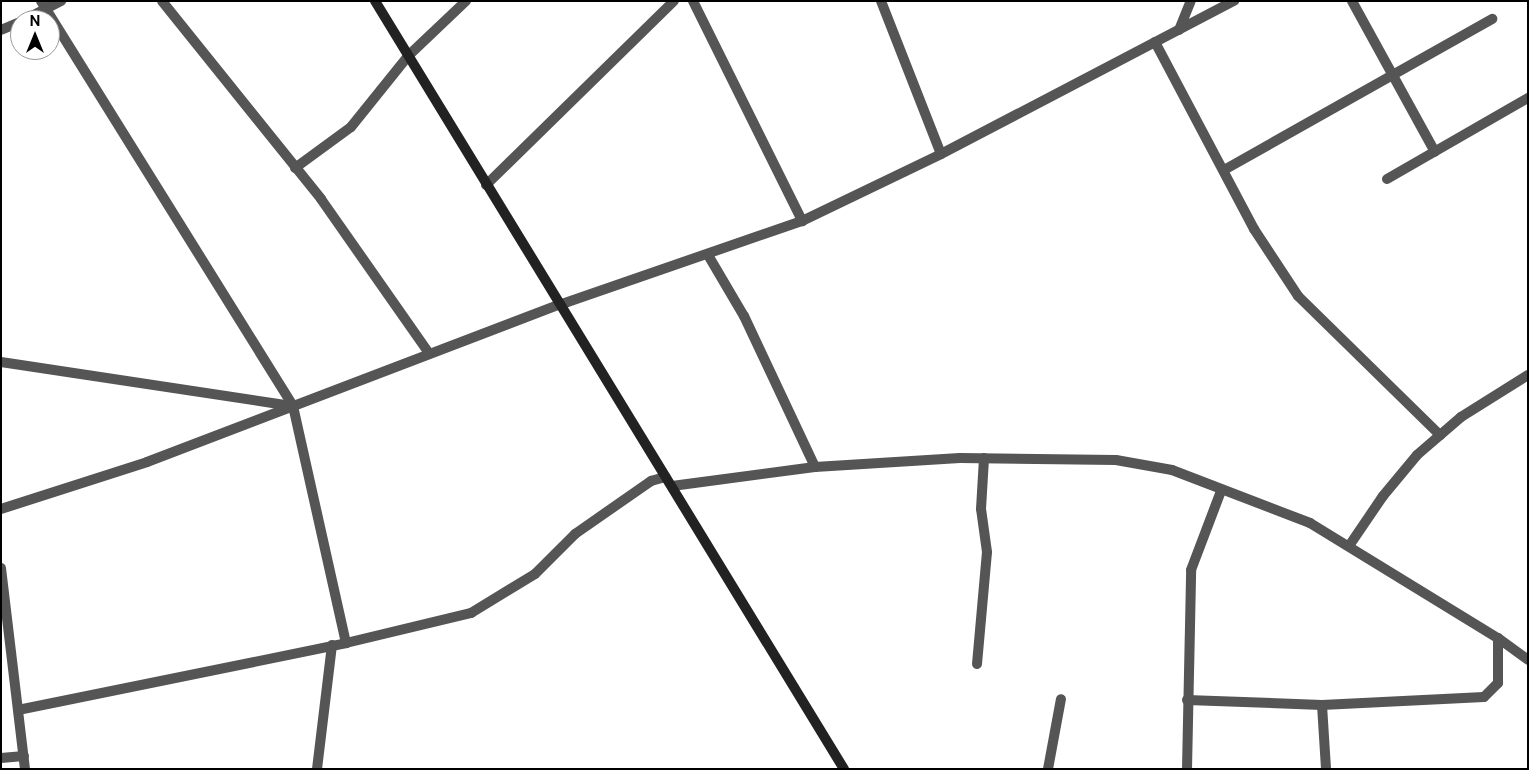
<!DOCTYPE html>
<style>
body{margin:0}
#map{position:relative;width:1529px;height:770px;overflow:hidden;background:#fff;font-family:"Public Sans",sans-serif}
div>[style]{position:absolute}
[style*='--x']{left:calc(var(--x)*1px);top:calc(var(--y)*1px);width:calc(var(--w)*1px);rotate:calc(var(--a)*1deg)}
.lane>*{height:10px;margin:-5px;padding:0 5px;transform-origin:5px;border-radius:5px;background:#555}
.street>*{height:10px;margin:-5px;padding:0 5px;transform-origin:5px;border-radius:5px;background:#555}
.secondary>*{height:10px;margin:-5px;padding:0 5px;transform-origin:5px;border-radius:5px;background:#222}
span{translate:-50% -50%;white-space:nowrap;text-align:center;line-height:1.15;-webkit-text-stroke:5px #fff;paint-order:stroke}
.frame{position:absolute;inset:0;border:2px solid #000;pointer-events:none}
.north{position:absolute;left:10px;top:10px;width:50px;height:50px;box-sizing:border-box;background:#fff;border:1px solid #999;border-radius:50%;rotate:0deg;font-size:14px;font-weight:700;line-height:20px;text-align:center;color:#000}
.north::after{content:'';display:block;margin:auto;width:18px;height:22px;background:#000;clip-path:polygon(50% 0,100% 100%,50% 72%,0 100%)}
</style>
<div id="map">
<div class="lane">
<div style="--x:693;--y:1;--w:246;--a:63.6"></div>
<div style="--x:708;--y:255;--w:71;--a:59.5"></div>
<div style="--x:744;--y:316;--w:167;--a:64.8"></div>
</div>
<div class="street">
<div style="--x:41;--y:1;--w:477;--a:58.1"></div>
<div style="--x:293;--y:406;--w:243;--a:77.4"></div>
<div style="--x:162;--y:1;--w:254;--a:51.2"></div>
<div style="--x:321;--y:199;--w:188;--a:55"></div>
<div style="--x:881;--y:1;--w:164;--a:68.6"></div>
<div style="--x:1352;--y:1;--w:172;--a:61.2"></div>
<div style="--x:24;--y:20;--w:42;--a:-27.2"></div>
<div style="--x:1;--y:30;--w:21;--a:-23"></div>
<div style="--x:1179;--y:30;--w:31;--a:-68"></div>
<div style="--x:1155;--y:42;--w:212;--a:62.1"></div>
<div style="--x:1254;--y:229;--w:80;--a:56.7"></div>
<div style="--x:1298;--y:296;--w:199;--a:44.4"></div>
<div style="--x:295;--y:168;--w:69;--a:-36.2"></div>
<div style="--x:351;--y:127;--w:91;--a:-51.2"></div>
<div style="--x:408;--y:56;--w:80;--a:-43.5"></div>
<div style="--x:1224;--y:170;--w:308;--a:-29.4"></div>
<div style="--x:1387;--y:179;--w:163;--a:-29.9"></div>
<div style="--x:486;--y:185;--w:263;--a:-44.4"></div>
<div style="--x:1;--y:362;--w:294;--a:8.6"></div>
<div style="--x:672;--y:486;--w:144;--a:-7.6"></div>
<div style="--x:815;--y:467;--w:145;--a:-3.6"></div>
<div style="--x:960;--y:458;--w:156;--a:0.7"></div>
<div style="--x:1116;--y:460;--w:57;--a:10.1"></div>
<div style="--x:1172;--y:470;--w:148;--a:21"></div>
<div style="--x:1310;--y:523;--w:220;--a:31.5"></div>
<div style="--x:1498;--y:638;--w:37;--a:36"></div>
<div style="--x:1;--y:509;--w:153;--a:-17.8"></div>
<div style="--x:147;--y:462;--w:441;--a:-20.9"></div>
<div style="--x:559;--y:305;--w:257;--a:-19.1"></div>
<div style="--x:802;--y:221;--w:154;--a:-25.7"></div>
<div style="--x:941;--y:154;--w:331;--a:-27.6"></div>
<div style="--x:1349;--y:546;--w:60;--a:-55.8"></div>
<div style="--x:1383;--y:496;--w:53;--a:-50.3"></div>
<div style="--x:1417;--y:455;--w:58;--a:-40.8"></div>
<div style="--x:1461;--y:417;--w:79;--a:-32.1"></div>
<div style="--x:1;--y:568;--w:202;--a:83.2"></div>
<div style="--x:977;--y:664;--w:112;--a:-84.9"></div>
<div style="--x:987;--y:552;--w:43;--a:-97.9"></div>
<div style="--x:981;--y:509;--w:51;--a:-86.6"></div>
<div style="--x:1187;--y:700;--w:135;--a:2.1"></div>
<div style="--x:1322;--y:705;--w:162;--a:-2.8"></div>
<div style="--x:1484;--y:697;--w:20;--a:-45"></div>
<div style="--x:1498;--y:683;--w:45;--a:-90"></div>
<div style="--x:1322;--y:705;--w:64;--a:86.4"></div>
<div style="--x:18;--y:710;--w:335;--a:-11.5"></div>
<div style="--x:346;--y:643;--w:129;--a:-13.5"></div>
<div style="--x:471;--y:613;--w:75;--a:-31.4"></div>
<div style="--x:535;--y:574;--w:57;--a:-45"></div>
<div style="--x:575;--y:534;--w:93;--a:-34.9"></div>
<div style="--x:651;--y:481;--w:15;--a:-16"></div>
<div style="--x:1;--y:758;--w:23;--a:-5"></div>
<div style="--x:317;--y:769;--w:125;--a:-83.1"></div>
<div style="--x:1048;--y:769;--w:71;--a:-79.5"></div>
<div style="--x:1187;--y:769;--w:199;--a:-88.8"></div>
<div style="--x:1191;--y:570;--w:85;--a:-69.2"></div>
</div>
<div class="secondary">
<div style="--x:375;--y:1;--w:900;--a:58.59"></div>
</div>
<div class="frame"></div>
<div class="north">N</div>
</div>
